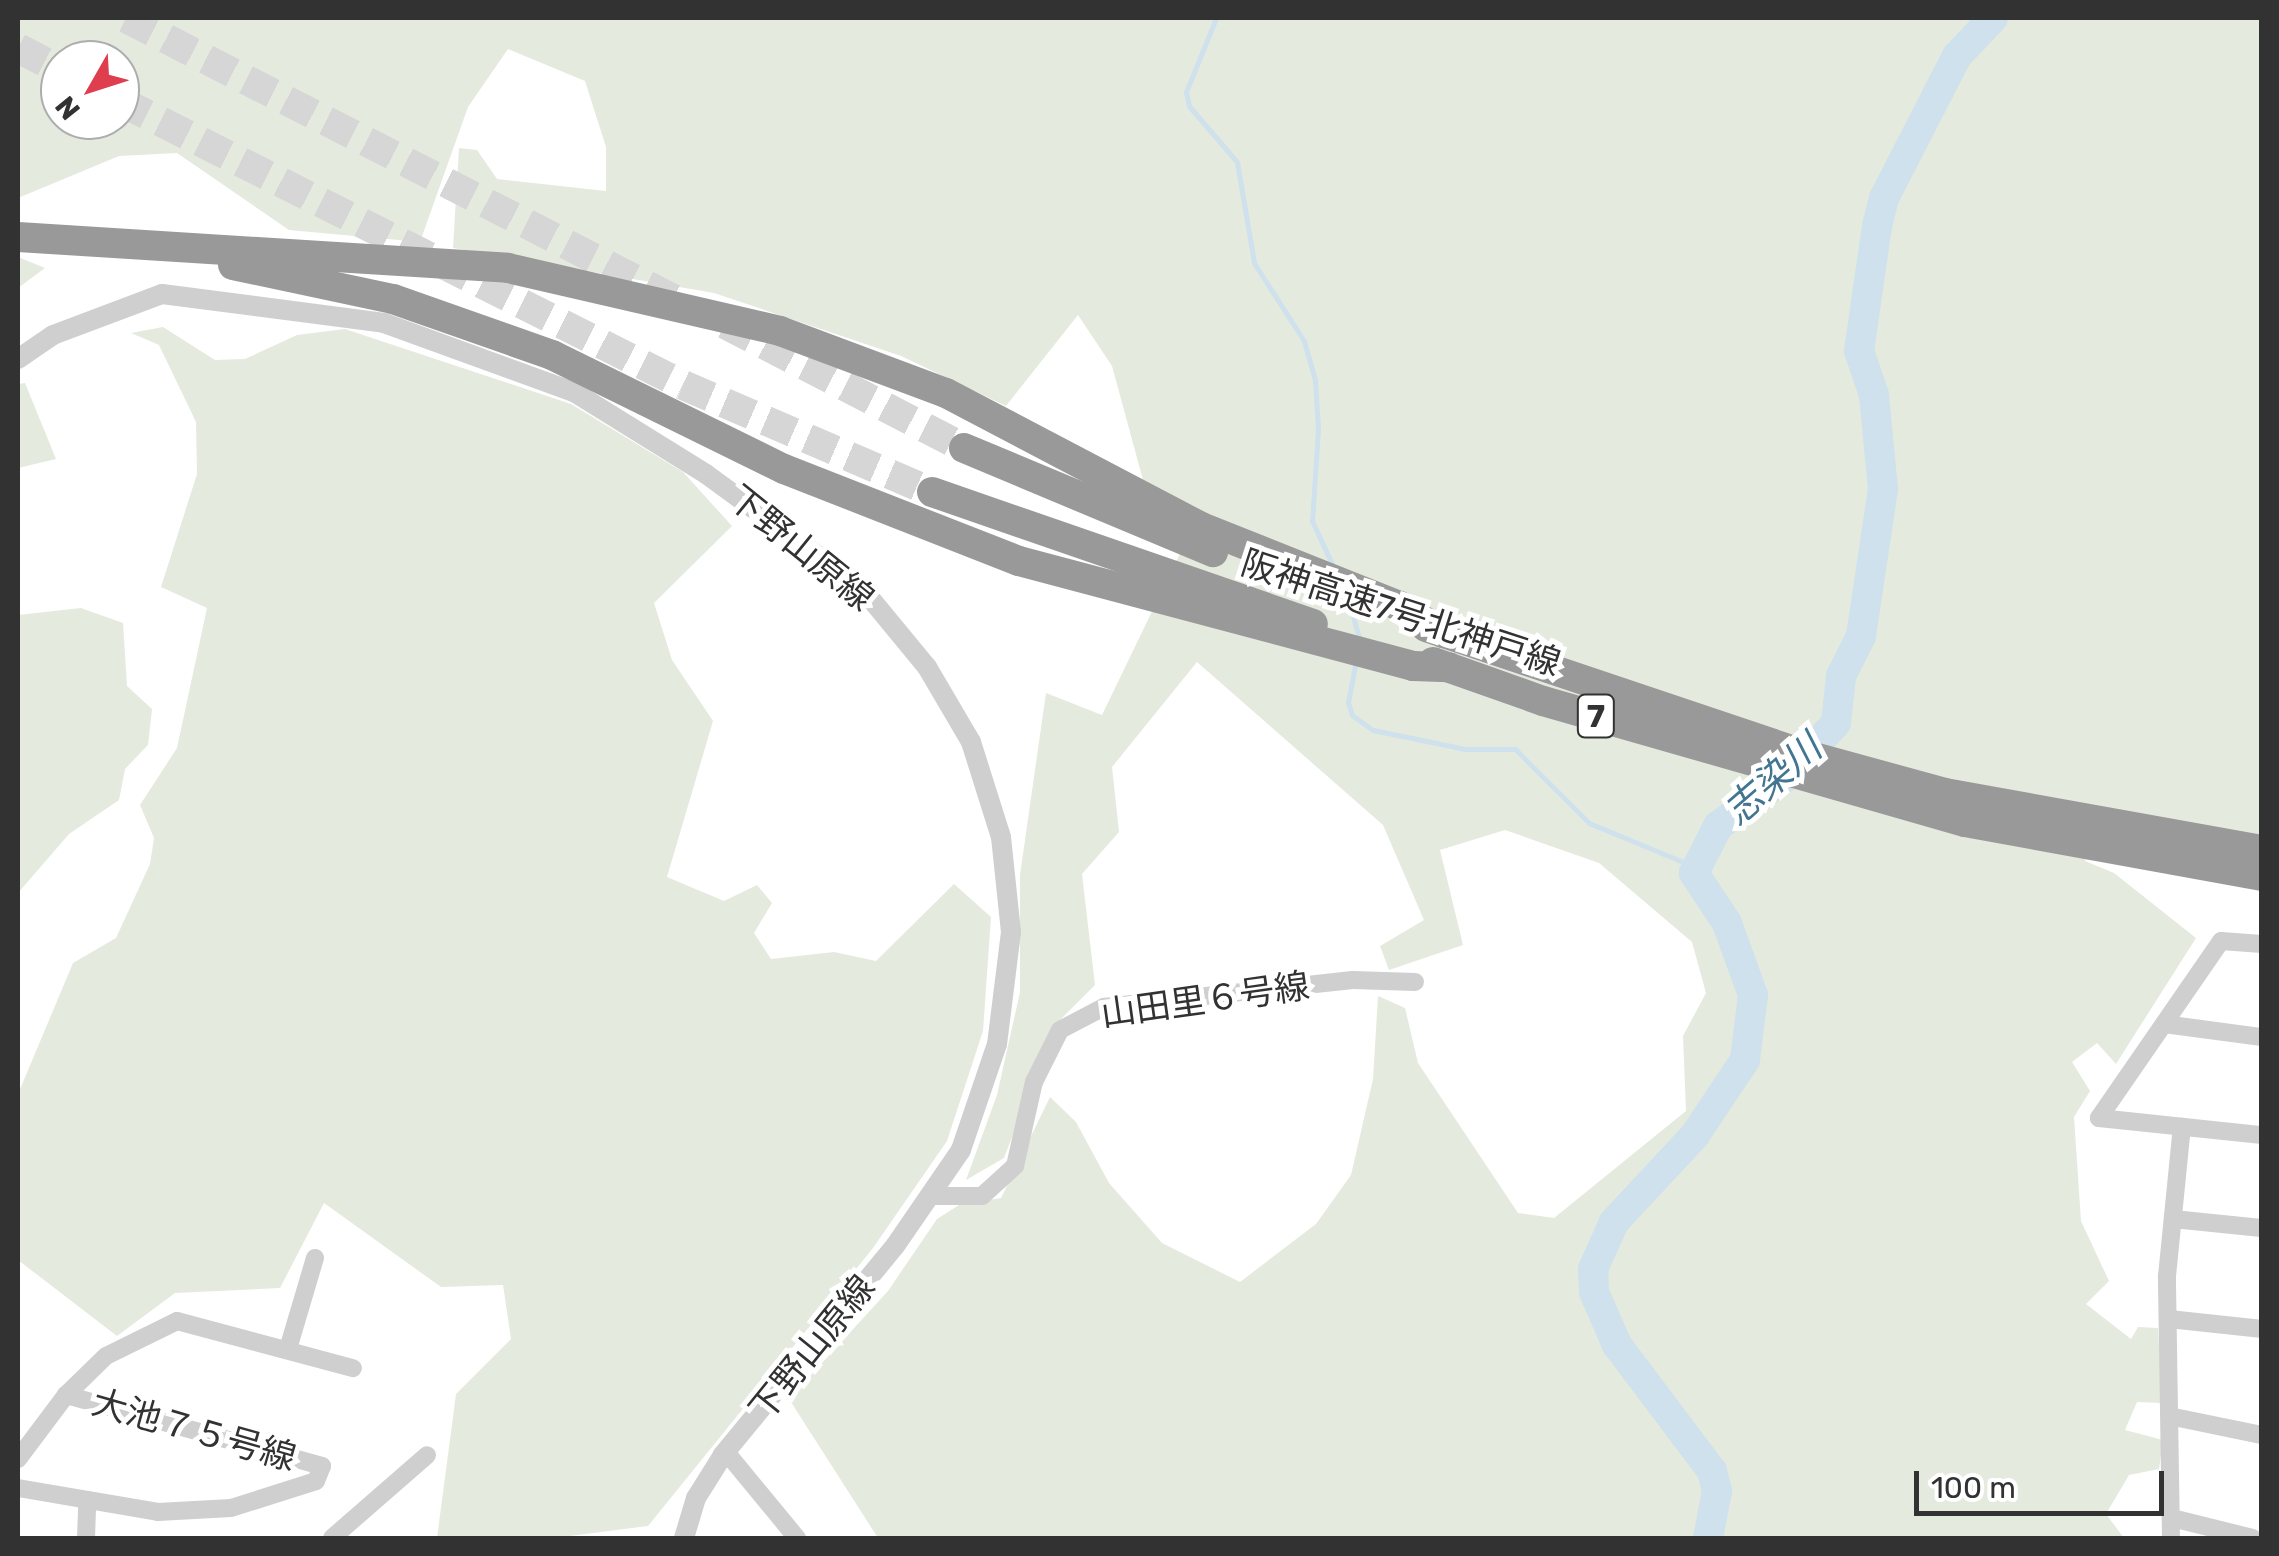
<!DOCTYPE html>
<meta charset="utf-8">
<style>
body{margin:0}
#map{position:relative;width:2279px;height:1556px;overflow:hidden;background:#fff;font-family:Rubik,"Noto Sans JP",sans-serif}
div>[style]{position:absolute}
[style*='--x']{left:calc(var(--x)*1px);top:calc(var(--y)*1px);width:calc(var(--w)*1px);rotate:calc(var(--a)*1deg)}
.green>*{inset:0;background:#e5eade}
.stream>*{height:5px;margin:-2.5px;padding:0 2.5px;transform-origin:2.5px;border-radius:2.5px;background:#cee1ec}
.river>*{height:30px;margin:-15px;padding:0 15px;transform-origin:15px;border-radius:15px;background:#cee1ec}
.motorway-tunnel>*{height:30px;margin-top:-15px;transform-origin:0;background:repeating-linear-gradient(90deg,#d6d6d6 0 30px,transparent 0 45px)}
.minor>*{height:18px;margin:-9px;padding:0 9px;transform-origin:9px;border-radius:9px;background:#cfcfcf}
.tertiary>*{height:20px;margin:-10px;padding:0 10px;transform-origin:10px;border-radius:10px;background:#cfcfcf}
.motorway>*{height:30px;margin:-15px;padding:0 15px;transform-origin:15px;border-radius:15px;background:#999}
span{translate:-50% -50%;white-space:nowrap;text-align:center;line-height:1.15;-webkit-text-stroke:10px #fff;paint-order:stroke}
.shield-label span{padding:2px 8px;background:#fff;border:2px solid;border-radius:8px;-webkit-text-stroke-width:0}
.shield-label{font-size:32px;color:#323232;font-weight:700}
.street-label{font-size:35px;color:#323232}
.water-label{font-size:38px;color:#427591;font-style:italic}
.frame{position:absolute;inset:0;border:20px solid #323232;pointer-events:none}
.north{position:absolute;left:40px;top:40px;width:100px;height:100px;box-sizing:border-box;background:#fff;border:2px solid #adadad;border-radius:50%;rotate:231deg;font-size:28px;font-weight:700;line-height:40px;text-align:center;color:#323232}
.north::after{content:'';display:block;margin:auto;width:35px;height:45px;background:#de3e4e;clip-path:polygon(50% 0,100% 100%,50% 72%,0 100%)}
.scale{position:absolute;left:1914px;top:1471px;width:250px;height:45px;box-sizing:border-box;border:5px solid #323232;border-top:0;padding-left:12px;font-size:30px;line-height:35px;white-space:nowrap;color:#323232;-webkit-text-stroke:8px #fff;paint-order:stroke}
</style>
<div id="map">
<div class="green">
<div style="clip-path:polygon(evenodd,18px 18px,2261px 18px,2261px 846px,2099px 815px,2085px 861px,2114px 873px,2196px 938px,2116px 1064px,2097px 1043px,2072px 1062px,2090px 1091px,2074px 1117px,2081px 1221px,2109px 1281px,2086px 1304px,2131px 1339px,2138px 1327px,2158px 1328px,2162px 1403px,2137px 1402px,2125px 1430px,2163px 1440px,2159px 1469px,2129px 1475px,2106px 1514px,2124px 1538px,878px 1538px,789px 1399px,888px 1291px,937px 1219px,959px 1205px,1001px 1198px,1050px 1097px,1076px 1122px,1109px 1183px,1162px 1243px,1240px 1282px,1316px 1224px,1351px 1175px,1373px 1079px,1378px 996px,1405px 1008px,1418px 1063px,1518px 1213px,1554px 1218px,1686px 1111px,1683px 1036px,1706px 993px,1692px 942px,1599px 863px,1505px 830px,1440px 850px,1463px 945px,1389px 970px,1380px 946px,1424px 920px,1383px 825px,1197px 662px,1112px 767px,1119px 832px,1082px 874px,1095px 985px,1055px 1025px,1004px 1158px,966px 1180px,997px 1095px,1020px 992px,1020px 875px,1046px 693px,1102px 715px,1200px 512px,1143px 480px,1112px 366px,1078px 315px,1006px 406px,901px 356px,714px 293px,453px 248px,459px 148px,477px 150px,497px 179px,606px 191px,606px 147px,585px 81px,508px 49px,468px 107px,420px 242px,289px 230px,177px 153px,119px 156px,18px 198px,18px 18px,60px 60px,120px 60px,120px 120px,60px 120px,60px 60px)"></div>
<div style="clip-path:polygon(18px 257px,45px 268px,18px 288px)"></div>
<div style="clip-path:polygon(163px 327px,215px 360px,245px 359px,297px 335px,345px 329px,571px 404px,683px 472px,732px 526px,654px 603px,672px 660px,713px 721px,667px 877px,724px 901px,757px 885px,772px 903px,754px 933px,771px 959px,834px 952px,876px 961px,954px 884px,991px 917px,983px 1031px,947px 1141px,873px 1248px,648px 1526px,554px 1538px,437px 1538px,456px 1394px,511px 1339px,503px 1285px,441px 1287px,324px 1203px,280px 1288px,175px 1293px,117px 1336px,18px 1260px,18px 1094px,73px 963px,116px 938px,150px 864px,154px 838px,140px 805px,177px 748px,207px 608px,161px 587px,197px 474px,196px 422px,159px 345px,131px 333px)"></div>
<div style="clip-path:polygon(25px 383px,56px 459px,18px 468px,18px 384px)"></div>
<div style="clip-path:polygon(81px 608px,123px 623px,127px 686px,152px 709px,148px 745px,125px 769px,119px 800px,69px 834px,18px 893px,18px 615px)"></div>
</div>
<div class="stream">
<div style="--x:1216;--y:18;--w:80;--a:112.1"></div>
<div style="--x:1186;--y:92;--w:14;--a:78"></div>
<div style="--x:1189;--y:106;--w:74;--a:49.4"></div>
<div style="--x:1237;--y:162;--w:102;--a:80.4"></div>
<div style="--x:1254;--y:263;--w:93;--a:57.3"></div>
<div style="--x:1304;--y:341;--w:41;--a:74.2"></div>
<div style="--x:1315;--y:380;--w:49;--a:86.5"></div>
<div style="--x:1318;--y:429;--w:92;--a:93.7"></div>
<div style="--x:1312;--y:521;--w:50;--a:65"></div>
<div style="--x:1348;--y:599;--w:44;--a:74.1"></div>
<div style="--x:1356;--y:661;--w:42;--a:101"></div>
<div style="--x:1348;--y:702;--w:14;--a:73"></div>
<div style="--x:1352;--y:715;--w:26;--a:36"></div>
<div style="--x:1373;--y:730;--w:94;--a:11.7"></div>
<div style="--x:1465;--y:749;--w:50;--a:0"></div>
<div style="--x:1515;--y:749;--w:105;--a:45"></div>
<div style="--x:1589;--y:823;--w:102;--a:22.5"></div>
<div style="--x:1683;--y:862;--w:16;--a:45"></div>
</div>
<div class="river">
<div style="--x:1708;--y:1538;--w:48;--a:-79.2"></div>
<div style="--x:1717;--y:1491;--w:21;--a:-104"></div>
<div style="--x:1712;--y:1471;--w:158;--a:-127"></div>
<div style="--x:1617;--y:1345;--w:58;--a:-113.5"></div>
<div style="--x:1594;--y:1292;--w:23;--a:-92"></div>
<div style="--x:1593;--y:1269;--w:51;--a:-65.9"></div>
<div style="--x:1614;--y:1222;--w:119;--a:-47"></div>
<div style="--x:1695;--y:1135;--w:90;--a:-56.3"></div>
<div style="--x:1745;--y:1060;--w:65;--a:-83"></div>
<div style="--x:1753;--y:995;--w:77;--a:-109.9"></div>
<div style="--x:1727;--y:923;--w:60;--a:-123.4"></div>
<div style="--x:1694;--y:873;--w:53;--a:-62.9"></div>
<div style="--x:1718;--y:826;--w:85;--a:-35.9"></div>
<div style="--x:1787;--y:776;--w:72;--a:-47.2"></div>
<div style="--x:1836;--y:723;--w:47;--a:-83.9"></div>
<div style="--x:1841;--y:676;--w:45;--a:-63.4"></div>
<div style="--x:1861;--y:636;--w:149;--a:-81.5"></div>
<div style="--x:1883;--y:489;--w:94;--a:-95.5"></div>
<div style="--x:1874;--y:395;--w:46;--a:-108.8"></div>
<div style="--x:1859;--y:351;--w:126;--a:-81.8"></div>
<div style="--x:1877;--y:226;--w:29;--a:-76"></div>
<div style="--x:1884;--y:198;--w:160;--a:-62.8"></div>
<div style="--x:1957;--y:56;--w:52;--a:-46.5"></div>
</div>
<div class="motorway-tunnel">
<div style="--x:126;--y:18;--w:617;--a:27.19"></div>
<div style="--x:18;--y:48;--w:47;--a:27.6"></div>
<div style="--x:120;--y:101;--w:631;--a:26.77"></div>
<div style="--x:683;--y:385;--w:271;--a:23.3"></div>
<div style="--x:725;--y:324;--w:269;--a:27.4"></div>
</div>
<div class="minor">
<div style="--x:2262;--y:944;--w:41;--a:-175.8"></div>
<div style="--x:2221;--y:941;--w:215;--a:124.6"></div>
<div style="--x:2099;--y:1118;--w:164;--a:6"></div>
<div style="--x:2164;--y:1024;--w:99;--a:7.6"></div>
<div style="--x:929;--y:1196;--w:53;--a:0"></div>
<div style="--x:982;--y:1196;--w:45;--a:-42.3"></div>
<div style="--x:1015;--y:1166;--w:86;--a:-77.3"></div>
<div style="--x:1034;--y:1082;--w:58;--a:-63.4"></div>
<div style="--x:1060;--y:1030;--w:50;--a:-27.6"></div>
<div style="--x:1104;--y:1007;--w:250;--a:-6.2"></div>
<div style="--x:1353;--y:980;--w:62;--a:1.8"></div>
<div style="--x:2173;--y:1219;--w:89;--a:5.8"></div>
<div style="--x:2169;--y:1319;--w:94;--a:6.1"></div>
<div style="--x:288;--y:1349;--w:95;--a:-73.5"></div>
<div style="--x:2174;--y:1417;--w:90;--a:11.6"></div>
<div style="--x:726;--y:1452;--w:112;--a:50.5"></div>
<div style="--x:18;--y:1459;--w:80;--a:-53.1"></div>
<div style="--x:66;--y:1395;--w:56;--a:-44.3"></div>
<div style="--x:106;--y:1356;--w:79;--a:-26.2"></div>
<div style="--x:177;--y:1321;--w:182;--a:15"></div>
<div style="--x:18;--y:1488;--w:142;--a:9.7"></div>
<div style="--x:158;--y:1512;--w:73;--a:-3.1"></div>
<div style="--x:231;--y:1508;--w:89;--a:-17.6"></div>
<div style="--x:316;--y:1481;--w:16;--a:-68"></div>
<div style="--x:322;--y:1466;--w:266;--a:-164.5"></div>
<div style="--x:2172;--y:1518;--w:83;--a:13.9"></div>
<div style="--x:86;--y:1538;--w:38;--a:-88"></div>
<div style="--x:332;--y:1538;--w:126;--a:-41.1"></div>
<div style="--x:2171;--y:1538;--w:262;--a:-90.9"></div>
<div style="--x:2167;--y:1276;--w:150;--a:-84.3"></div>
</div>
<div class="tertiary">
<div style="--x:18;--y:359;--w:42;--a:-34.4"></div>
<div style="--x:53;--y:335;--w:116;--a:-20.6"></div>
<div style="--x:162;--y:294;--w:224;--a:7.4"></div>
<div style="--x:384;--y:323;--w:202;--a:20"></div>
<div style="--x:574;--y:392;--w:155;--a:31.8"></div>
<div style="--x:706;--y:474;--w:192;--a:36.1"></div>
<div style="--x:861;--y:587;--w:104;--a:50.5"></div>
<div style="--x:927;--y:667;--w:87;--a:59.6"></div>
<div style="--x:971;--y:742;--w:100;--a:72.5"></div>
<div style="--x:1001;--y:837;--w:96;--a:84"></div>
<div style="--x:1011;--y:932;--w:113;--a:97.1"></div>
<div style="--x:997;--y:1044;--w:112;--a:108.8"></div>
<div style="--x:961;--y:1150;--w:116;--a:124.5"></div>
<div style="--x:895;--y:1246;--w:271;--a:129.5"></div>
<div style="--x:723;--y:1455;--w:51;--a:122.1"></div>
<div style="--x:696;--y:1498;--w:42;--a:106.7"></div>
</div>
<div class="motorway">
<div style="--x:18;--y:237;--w:491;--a:3.6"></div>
<div style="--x:508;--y:268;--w:279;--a:13"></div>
<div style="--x:780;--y:331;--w:177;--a:20.5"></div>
<div style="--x:946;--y:393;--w:288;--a:27.7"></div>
<div style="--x:1201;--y:527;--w:214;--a:21.7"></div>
<div style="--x:1400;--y:606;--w:51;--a:32.1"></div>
<div style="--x:233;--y:265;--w:164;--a:12"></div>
<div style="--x:393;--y:299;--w:169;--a:19.4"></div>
<div style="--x:552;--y:355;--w:258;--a:26.2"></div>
<div style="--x:784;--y:469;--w:252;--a:21.4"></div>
<div style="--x:1019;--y:561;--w:408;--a:14.9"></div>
<div style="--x:1413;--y:666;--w:36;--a:2"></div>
<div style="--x:964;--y:448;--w:270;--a:22.7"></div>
<div style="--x:932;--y:492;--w:403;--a:19.1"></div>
<div style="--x:1426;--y:627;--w:405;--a:18.6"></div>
<div style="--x:1810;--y:756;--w:140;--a:15.3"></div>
<div style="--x:1945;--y:793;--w:322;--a:10.2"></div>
<div style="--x:1433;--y:662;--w:117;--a:19.5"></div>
<div style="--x:1543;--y:701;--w:439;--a:16"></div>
<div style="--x:1965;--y:822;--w:302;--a:10.3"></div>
</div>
<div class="shield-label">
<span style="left:1596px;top:716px">7</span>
</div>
<div class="street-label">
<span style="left:801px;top:548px;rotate:39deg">下野山原線</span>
<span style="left:1401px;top:613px;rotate:18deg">阪神高速7号北神戸線</span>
<span style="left:1205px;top:1000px;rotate:-8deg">山田里６号線</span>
<span style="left:812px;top:1348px;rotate:-51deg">下野山原線</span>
<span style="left:194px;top:1430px;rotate:16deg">大池７５号線</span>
</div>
<div class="water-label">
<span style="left:1773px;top:780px;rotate:-41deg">志染川</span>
</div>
<div class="frame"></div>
<div class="north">N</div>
<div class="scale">100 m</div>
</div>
